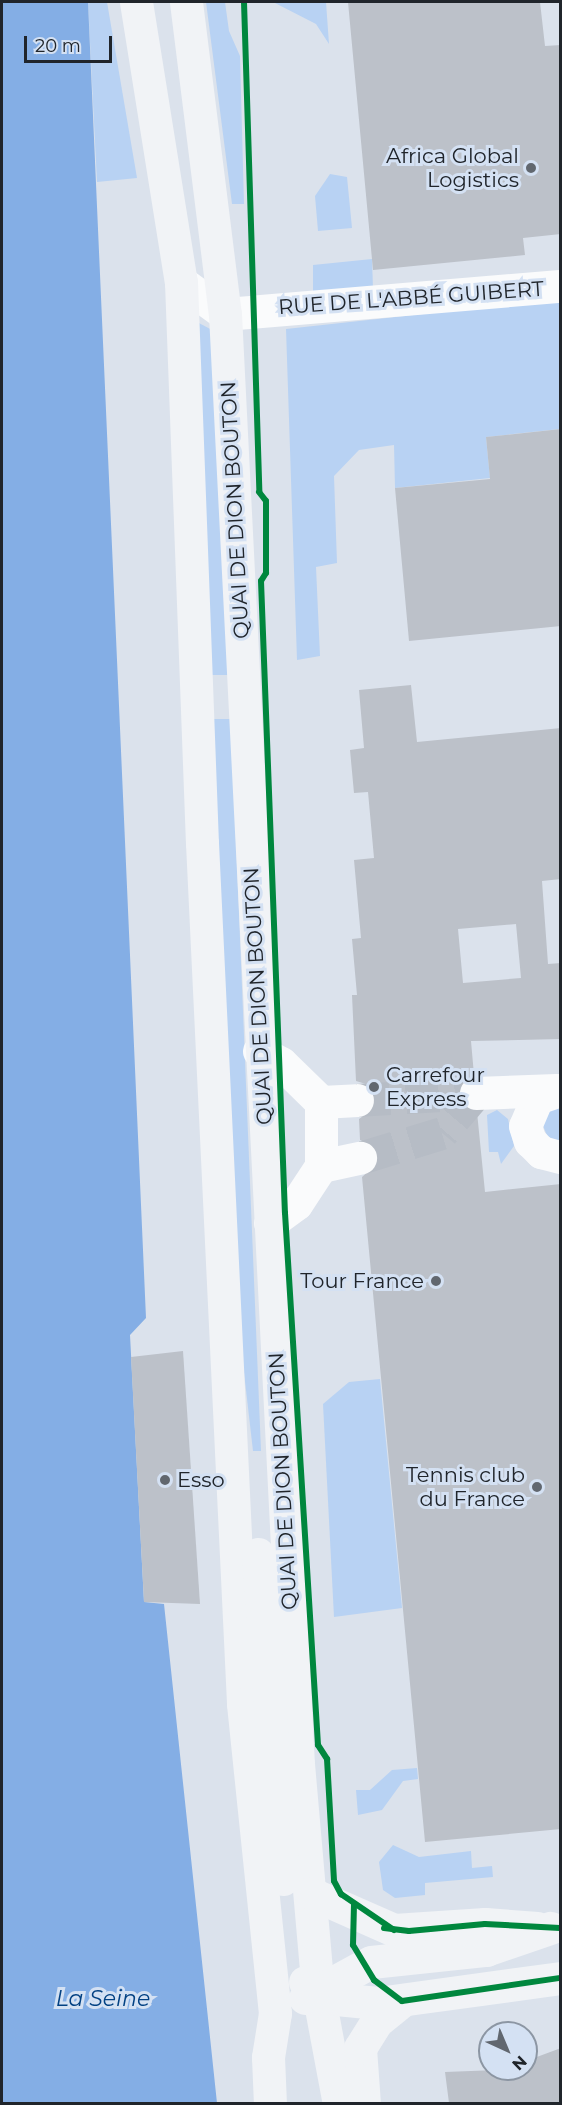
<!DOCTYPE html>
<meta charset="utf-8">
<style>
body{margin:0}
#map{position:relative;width:562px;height:2105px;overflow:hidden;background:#dbe2ec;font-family:Montserrat,sans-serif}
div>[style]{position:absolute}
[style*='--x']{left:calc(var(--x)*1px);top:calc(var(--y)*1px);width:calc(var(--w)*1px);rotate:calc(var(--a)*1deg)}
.green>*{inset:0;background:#b8d2f3}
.water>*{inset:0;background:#84aee5}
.building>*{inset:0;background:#bcc1c9}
.minor-tunnel>*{height:33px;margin-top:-16.5px;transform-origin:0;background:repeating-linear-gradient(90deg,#b6bcc5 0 33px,transparent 0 49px)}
.minor>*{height:33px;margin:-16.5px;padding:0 16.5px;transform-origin:16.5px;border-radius:16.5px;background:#fafbfc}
.major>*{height:33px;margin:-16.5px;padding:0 16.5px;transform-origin:16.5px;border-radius:16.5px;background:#f1f3f6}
.cycleway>*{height:6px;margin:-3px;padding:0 3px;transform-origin:3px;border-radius:3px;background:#00873e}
.dots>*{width:16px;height:16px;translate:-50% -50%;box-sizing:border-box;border:3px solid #d4e1f3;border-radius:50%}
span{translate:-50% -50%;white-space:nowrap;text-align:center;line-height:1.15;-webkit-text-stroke:6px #d4e1f3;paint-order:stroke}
.poi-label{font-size:21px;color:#20252b}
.right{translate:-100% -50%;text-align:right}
.left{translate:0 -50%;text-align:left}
.street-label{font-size:21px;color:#20252b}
.water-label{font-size:22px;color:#024183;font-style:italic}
.frame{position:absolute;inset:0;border:3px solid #20252b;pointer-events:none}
.north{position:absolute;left:478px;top:2021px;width:60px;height:60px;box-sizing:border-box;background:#d4e1f3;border:2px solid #8c96a3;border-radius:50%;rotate:136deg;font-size:16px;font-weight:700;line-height:24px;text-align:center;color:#20252b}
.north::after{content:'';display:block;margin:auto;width:21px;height:27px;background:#61676f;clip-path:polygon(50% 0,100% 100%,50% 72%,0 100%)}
.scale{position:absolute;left:24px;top:36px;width:88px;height:27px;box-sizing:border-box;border:3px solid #20252b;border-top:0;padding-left:8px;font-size:18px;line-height:21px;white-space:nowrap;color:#20252b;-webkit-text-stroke:4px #d4e1f3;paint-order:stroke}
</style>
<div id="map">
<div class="green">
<div style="clip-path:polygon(88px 2px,107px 2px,137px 178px,97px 182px)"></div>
<div style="clip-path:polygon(206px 2px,225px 2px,229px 31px,240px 56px,244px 204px,232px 204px)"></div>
<div style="clip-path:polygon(273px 2px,326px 2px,329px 44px,316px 24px)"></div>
<div style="clip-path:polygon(330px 174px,347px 177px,352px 228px,318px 231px,315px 196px)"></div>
<div style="clip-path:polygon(372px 259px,373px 289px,313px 293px,313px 265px)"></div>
<div style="clip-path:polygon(560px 299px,560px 429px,486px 437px,490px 478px,395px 488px,394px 445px,359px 450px,334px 476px,337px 563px,316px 567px,320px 656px,297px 660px,286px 329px)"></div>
<div style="clip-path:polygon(197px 322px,214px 331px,230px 675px,210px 675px)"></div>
<div style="clip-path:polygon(212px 719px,231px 719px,261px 1451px,253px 1451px,235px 1294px)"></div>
<div style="clip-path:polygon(560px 1104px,560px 1141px,549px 1140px,538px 1114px)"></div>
<div style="clip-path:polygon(497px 1110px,508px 1119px,514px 1146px,501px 1164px,498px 1152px,489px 1152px,487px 1115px)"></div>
<div style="clip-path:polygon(380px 1379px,402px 1608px,334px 1617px,323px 1404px,349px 1382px)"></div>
<div style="clip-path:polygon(417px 1768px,418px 1779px,403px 1781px,382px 1810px,358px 1815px,356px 1790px,370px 1790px,392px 1770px)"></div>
<div style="clip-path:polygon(393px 1845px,419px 1857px,471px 1851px,472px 1868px,492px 1866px,493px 1877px,425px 1883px,425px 1895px,395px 1898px,383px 1890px,379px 1862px)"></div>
</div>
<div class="water">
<div style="clip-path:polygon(2px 2px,88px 2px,146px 1318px,130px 1335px,144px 1602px,164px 1604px,217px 2103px,2px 2103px)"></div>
</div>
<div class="building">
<div style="clip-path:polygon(348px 2px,540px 2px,545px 46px,561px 45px,561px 234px,523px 238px,525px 255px,373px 270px)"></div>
<div style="clip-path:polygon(561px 429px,561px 626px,409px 641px,395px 488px,490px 479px,486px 437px)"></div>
<div style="clip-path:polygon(evenodd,411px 685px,417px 742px,561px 728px,561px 879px,542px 881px,548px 964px,561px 963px,561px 1039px,471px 1041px,474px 1075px,460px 1084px,457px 1093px,460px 1103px,477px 1112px,485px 1192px,561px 1184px,561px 1829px,425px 1842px,362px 1177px,378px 1163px,374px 1146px,360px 1140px,359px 1119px,373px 1109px,376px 1098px,366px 1084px,356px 1081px,352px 995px,357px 995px,352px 939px,361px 938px,354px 860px,374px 858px,368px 792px,354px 793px,350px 750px,364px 748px,359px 690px,411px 685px,516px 924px,521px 978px,463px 983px,458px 929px,516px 924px)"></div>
<div style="clip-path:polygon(183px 1351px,200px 1604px,144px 1602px,131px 1357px)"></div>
<div style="clip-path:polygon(561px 2048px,561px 2103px,449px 2103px,445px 2072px,526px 2069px,526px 2061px)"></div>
</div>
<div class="minor-tunnel">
<div style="--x:357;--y:1100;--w:119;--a:-3.4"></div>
<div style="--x:476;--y:1093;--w:52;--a:130.4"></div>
<div style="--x:442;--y:1133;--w:86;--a:163"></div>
</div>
<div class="minor">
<div style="--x:181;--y:282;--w:54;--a:36"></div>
<div style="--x:225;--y:314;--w:336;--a:-4.8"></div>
<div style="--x:259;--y:1051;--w:25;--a:29"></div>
<div style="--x:281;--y:1063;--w:56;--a:44.3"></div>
<div style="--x:321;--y:1102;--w:64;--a:90"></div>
<div style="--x:321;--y:1166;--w:45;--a:123.3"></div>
<div style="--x:296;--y:1204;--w:32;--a:144"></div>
<div style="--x:560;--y:1090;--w:24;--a:161"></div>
<div style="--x:537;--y:1098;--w:30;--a:113"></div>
<div style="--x:525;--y:1126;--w:16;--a:72"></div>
<div style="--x:530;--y:1141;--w:16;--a:45"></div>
<div style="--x:541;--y:1152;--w:20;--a:15"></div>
<div style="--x:476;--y:1093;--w:80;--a:-2.1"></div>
<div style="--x:321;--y:1102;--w:36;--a:-3"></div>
<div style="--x:321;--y:1166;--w:40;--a:-12"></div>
</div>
<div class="major">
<div style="--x:136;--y:2;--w:284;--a:80.9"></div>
<div style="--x:181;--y:282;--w:561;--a:87.86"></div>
<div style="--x:202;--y:843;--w:862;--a:87.27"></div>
<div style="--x:243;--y:1704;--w:311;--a:84.1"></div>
<div style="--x:275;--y:2013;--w:45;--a:99"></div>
<div style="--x:268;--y:2057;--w:47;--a:87.6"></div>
<div style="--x:186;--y:2;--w:314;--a:82.9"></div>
<div style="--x:225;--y:314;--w:1452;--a:87.12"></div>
<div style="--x:298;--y:1764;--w:229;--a:85"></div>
<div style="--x:318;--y:1992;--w:114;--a:79.4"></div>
<div style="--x:258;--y:1554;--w:326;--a:85.6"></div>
<div style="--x:310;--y:1893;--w:92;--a:23.8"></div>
<div style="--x:394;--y:1930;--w:91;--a:-3.8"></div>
<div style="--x:485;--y:1924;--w:52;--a:4.4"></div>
<div style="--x:305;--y:1982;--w:35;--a:29"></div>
<div style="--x:336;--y:1999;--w:42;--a:5.4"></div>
<div style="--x:378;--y:2003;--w:184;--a:-7.8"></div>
<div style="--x:305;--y:1998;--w:75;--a:-28.6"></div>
<div style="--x:371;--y:1962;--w:116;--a:-6"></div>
<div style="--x:486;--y:1950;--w:68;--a:-19"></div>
<div style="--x:364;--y:2104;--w:56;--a:-94.1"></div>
<div style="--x:360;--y:2048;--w:31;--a:-58"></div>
<div style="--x:376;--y:2022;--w:33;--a:-39"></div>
</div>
<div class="cycleway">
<div style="--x:244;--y:2;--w:490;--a:88.2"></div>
<div style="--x:259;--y:492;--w:11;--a:52"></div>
<div style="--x:266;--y:501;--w:72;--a:90"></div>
<div style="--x:266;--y:573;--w:9;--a:122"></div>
<div style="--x:261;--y:581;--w:632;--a:87.83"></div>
<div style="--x:285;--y:1213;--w:533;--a:86.45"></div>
<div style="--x:318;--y:1745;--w:17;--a:57"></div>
<div style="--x:327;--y:1759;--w:122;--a:86.7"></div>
<div style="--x:334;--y:1881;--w:15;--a:62"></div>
<div style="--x:341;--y:1894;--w:64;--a:34.2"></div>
<div style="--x:354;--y:1904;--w:41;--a:91.4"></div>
<div style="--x:353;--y:1945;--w:41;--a:59"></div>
<div style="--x:374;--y:1980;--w:35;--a:37"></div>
<div style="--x:402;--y:2001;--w:160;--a:-8.3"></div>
<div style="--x:384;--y:1928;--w:25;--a:7"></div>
<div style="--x:409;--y:1931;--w:76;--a:-5.3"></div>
<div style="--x:485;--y:1924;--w:75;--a:3.1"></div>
</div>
<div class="dots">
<div style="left:531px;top:168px;background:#61676f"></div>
<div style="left:374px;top:1087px;background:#61676f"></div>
<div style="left:436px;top:1281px;background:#61676f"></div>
<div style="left:165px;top:1480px;background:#61676f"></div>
<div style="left:537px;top:1487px;background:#61676f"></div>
</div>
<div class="poi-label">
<span class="right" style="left:519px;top:168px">Africa Global<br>Logistics</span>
<span class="left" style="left:386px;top:1087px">Carrefour<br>Express</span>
<span class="right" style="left:424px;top:1281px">Tour France</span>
<span class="right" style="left:525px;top:1487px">Tennis club<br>du France</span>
<span class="left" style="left:177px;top:1480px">Esso</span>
</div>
<div class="street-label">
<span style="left:411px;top:298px;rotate:-4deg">RUE DE L'ABBÉ GUIBERT</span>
<span style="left:235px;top:510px;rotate:-93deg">QUAI DE DION BOUTON</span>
<span style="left:258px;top:996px;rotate:-93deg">QUAI DE DION BOUTON</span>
<span style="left:283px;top:1481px;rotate:-93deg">QUAI DE DION BOUTON</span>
</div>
<div class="water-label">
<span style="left:103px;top:1999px">La Seine</span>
</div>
<div class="frame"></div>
<div class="north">N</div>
<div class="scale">20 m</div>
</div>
